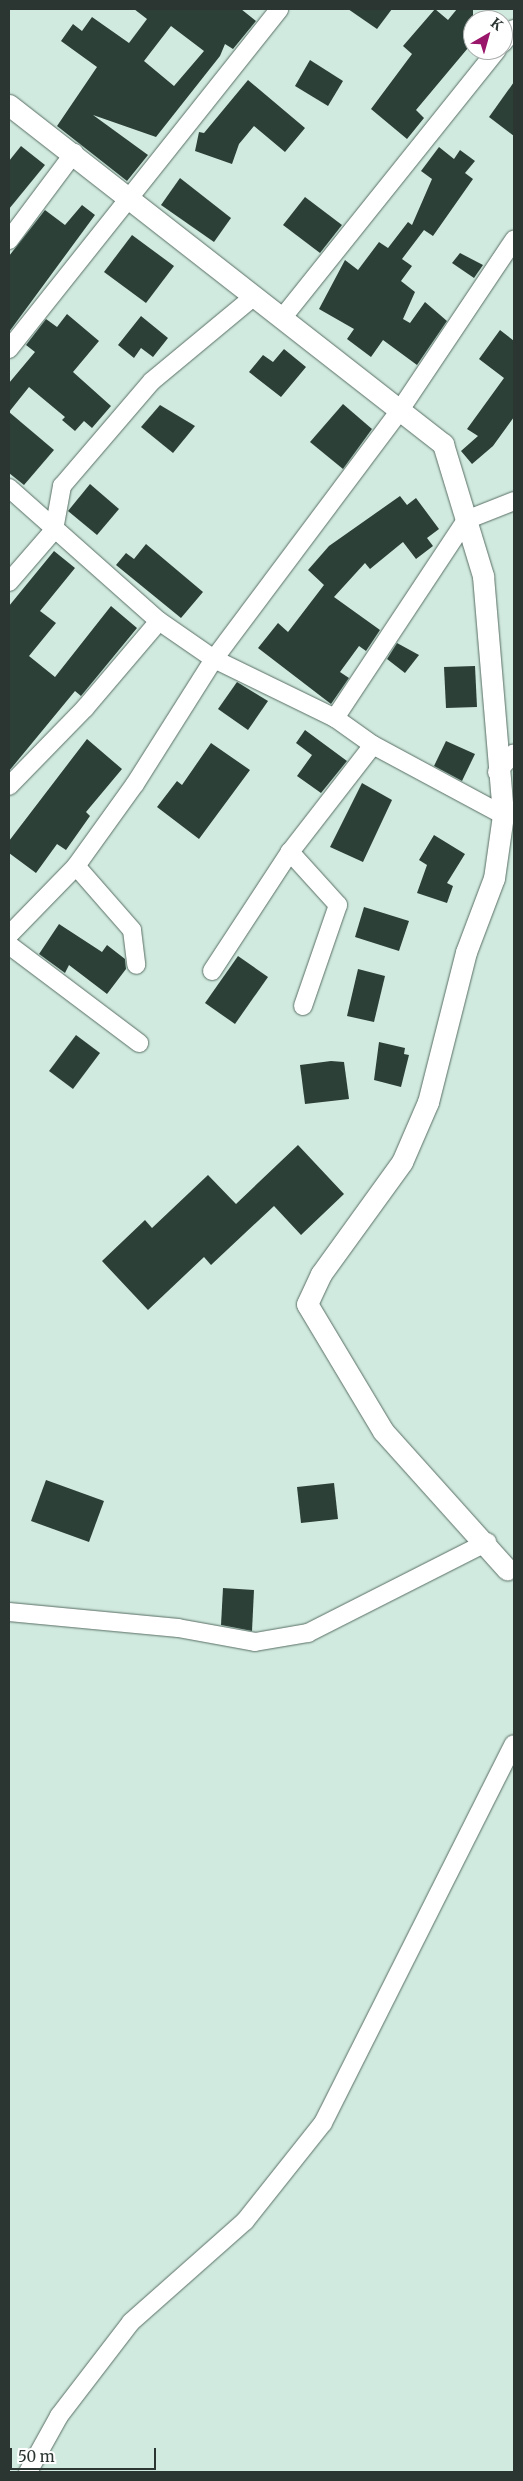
<!DOCTYPE html>
<style>
body{margin:0}
#map{position:relative;width:523px;height:2481px;overflow:hidden;background:#d1eadf;font-family:Merriweather,serif}
div>[style]{position:absolute}
[style*='--x']{left:calc(var(--x)*1px);top:calc(var(--y)*1px);width:calc(var(--w)*1px);rotate:calc(var(--a)*1deg)}
.building>*{inset:0;background:#2c4038}
.roads{filter:drop-shadow(0 0 1px #586e64) drop-shadow(0 0 1px #586e64)}
.minor>*{height:18px;margin:-9px;padding:0 9px;transform-origin:9px;border-radius:9px;background:#fff}
.tertiary>*{height:21px;margin:-10.5px;padding:0 10.5px;transform-origin:10.5px;border-radius:10.5px;background:#fff}
span{translate:-50% -50%;white-space:nowrap;text-align:center;line-height:1.15;-webkit-text-stroke:5px #fff;paint-order:stroke}
.frame{position:absolute;inset:0;border:10px solid #2b3531;pointer-events:none}
.north{position:absolute;left:463px;top:10px;width:50px;height:50px;box-sizing:border-box;background:#fff;border:1px solid #aaaead;border-radius:50%;rotate:38deg;font-size:14px;font-weight:700;line-height:20px;text-align:center;color:#2b3531}
.north::after{content:'';display:block;margin:auto;width:18px;height:22px;background:#99166b;clip-path:polygon(50% 0,100% 100%,50% 72%,0 100%)}
.scale{position:absolute;left:10px;top:2448px;width:146px;height:22px;box-sizing:border-box;border:2px solid #2b3531;border-top:0;padding-left:6px;font-size:15px;line-height:18px;white-space:nowrap;color:#2b3531;-webkit-text-stroke:4px #fff;paint-order:stroke}
</style>
<div id="map">
<div class="building">
<div style="clip-path:polygon(evenodd,134px 9px,241px 9px,256px 21px,233px 49px,225px 44px,220px 56px,156px 137px,93px 115px,148px 155px,127px 181px,57px 126px,97px 67px,61px 41px,73px 24px,82px 31px,92px 17px,129px 43px,147px 19px,134px 9px,171px 26px,204px 51px,174px 86px,144px 61px,171px 26px)"></div>
<div style="clip-path:polygon(348px 9px,392px 9px,377px 29px)"></div>
<div style="clip-path:polygon(435px 9px,448px 20px,457px 9px,473px 9px,473px 42px,416px 110px,424px 118px,407px 139px,371px 109px,412px 54px,403px 46px)"></div>
<div style="clip-path:polygon(310px 60px,343px 81px,328px 106px,295px 86px)"></div>
<div style="clip-path:polygon(248px 80px,305px 128px,285px 152px,254px 126px,239px 144px,232px 164px,195px 151px,199px 132px,204px 133px)"></div>
<div style="clip-path:polygon(514px 82px,514px 136px,489px 117px)"></div>
<div style="clip-path:polygon(21px 146px,45px 165px,9px 209px,9px 161px)"></div>
<div style="clip-path:polygon(439px 147px,454px 159px,460px 150px,475px 161px,465px 173px,473px 179px,433px 236px,424px 230px,402px 259px,412px 266px,401px 281px,415px 292px,403px 319px,410px 323px,425px 302px,447px 321px,417px 365px,383px 340px,371px 357px,347px 339px,354px 329px,319px 309px,345px 260px,358px 270px,379px 242px,388px 248px,408px 222px,412px 225px,432px 179px,421px 171px)"></div>
<div style="clip-path:polygon(180px 178px,231px 218px,214px 242px,161px 205px)"></div>
<div style="clip-path:polygon(305px 197px,342px 225px,320px 253px,283px 225px)"></div>
<div style="clip-path:polygon(82px 205px,95px 215px,9px 332px,9px 256px,45px 210px,65px 225px)"></div>
<div style="clip-path:polygon(132px 235px,174px 266px,146px 303px,104px 272px)"></div>
<div style="clip-path:polygon(460px 253px,483px 265px,474px 278px,452px 263px)"></div>
<div style="clip-path:polygon(67px 314px,99px 341px,73px 372px,111px 406px,92px 428px,84px 421px,75px 431px,62px 420px,65px 417px,29px 387px,9px 412px,9px 383px,35px 352px,26px 345px,46px 319px,57px 327px)"></div>
<div style="clip-path:polygon(141px 316px,168px 338px,153px 357px,141px 348px,134px 358px,118px 345px)"></div>
<div style="clip-path:polygon(500px 330px,514px 341px,514px 417px,493px 446px,472px 464px,461px 451px,478px 436px,467px 429px,504px 378px,479px 359px)"></div>
<div style="clip-path:polygon(284px 349px,306px 367px,281px 397px,249px 372px,263px 355px,273px 362px)"></div>
<div style="clip-path:polygon(343px 404px,372px 429px,343px 469px,310px 442px)"></div>
<div style="clip-path:polygon(160px 405px,195px 426px,173px 453px,141px 427px)"></div>
<div style="clip-path:polygon(9px 412px,54px 450px,24px 485px,9px 473px)"></div>
<div style="clip-path:polygon(90px 484px,119px 509px,97px 535px,68px 511px)"></div>
<div style="clip-path:polygon(400px 496px,407px 505px,416px 498px,439px 529px,427px 538px,433px 546px,416px 559px,403px 542px,370px 569px,365px 563px,334px 597px,380px 630px,366px 651px,359px 646px,340px 672px,349px 678px,331px 704px,258px 648px,278px 623px,288px 632px,324px 585px,308px 570px,329px 546px)"></div>
<div style="clip-path:polygon(146px 544px,203px 592px,181px 618px,116px 565px,126px 553px,134px 559px)"></div>
<div style="clip-path:polygon(54px 551px,75px 568px,40px 611px,56px 623px,29px 656px,55px 677px,111px 606px,137px 628px,81px 696px,75px 691px,9px 771px,9px 606px)"></div>
<div style="clip-path:polygon(397px 643px,419px 655px,405px 673px,387px 659px)"></div>
<div style="clip-path:polygon(475px 666px,477px 707px,446px 708px,444px 667px)"></div>
<div style="clip-path:polygon(237px 682px,268px 701px,248px 730px,218px 709px)"></div>
<div style="clip-path:polygon(305px 730px,347px 761px,321px 793px,297px 776px,312px 755px,296px 743px)"></div>
<div style="clip-path:polygon(87px 739px,122px 769px,86px 812px,90px 816px,66px 850px,57px 844px,36px 873px,9px 853px,9px 841px)"></div>
<div style="clip-path:polygon(446px 741px,475px 754px,462px 781px,434px 766px)"></div>
<div style="clip-path:polygon(211px 743px,250px 770px,199px 839px,157px 807px,177px 781px,182px 785px)"></div>
<div style="clip-path:polygon(362px 783px,392px 800px,363px 862px,330px 847px)"></div>
<div style="clip-path:polygon(434px 835px,465px 854px,447px 883px,453px 886px,447px 903px,417px 893px,427px 865px,419px 860px)"></div>
<div style="clip-path:polygon(364px 907px,409px 921px,399px 951px,355px 937px)"></div>
<div style="clip-path:polygon(59px 924px,102px 952px,107px 945px,125px 959px,126px 969px,107px 994px,69px 965px,65px 973px,39px 954px)"></div>
<div style="clip-path:polygon(238px 956px,268px 977px,235px 1024px,205px 1003px)"></div>
<div style="clip-path:polygon(358px 969px,385px 976px,374px 1022px,347px 1016px)"></div>
<div style="clip-path:polygon(76px 1035px,100px 1053px,73px 1089px,49px 1071px)"></div>
<div style="clip-path:polygon(379px 1042px,405px 1048px,404px 1054px,409px 1055px,401px 1087px,374px 1080px)"></div>
<div style="clip-path:polygon(331px 1061px,344px 1062px,349px 1099px,305px 1104px,300px 1065px)"></div>
<div style="clip-path:polygon(298px 1145px,344px 1194px,301px 1235px,274px 1206px,211px 1265px,204px 1257px,148px 1310px,102px 1261px,145px 1220px,152px 1228px,208px 1175px,236px 1204px)"></div>
<div style="clip-path:polygon(46px 1480px,104px 1501px,89px 1542px,31px 1521px)"></div>
<div style="clip-path:polygon(334px 1483px,338px 1519px,301px 1523px,297px 1487px)"></div>
<div style="clip-path:polygon(223px 1588px,254px 1590px,252px 1631px,221px 1625px)"></div>
</div>
<div class="roads">
<div class="minor">
<div style="--x:503;--y:43;--w:18;--a:-52"></div>
<div style="--x:9;--y:240;--w:109;--a:-53.2"></div>
<div style="--x:283;--y:317;--w:342;--a:-51.3"></div>
<div style="--x:9;--y:349;--w:434;--a:-51.5"></div>
<div style="--x:9;--y:488;--w:200;--a:41.6"></div>
<div style="--x:159;--y:621;--w:67;--a:34.6"></div>
<div style="--x:214;--y:659;--w:135;--a:26"></div>
<div style="--x:335;--y:718;--w:47;--a:35.4"></div>
<div style="--x:373;--y:745;--w:148;--a:28.3"></div>
<div style="--x:9;--y:582;--w:69;--a:-49.1"></div>
<div style="--x:54;--y:530;--w:45;--a:-79.7"></div>
<div style="--x:62;--y:486;--w:138;--a:-49.4"></div>
<div style="--x:152;--y:381;--w:131;--a:-39.7"></div>
<div style="--x:335;--y:718;--w:237;--a:-56.5"></div>
<div style="--x:466;--y:520;--w:52;--a:-21.6"></div>
<div style="--x:497;--y:772;--w:25;--a:-48"></div>
<div style="--x:9;--y:786;--w:109;--a:-45.7"></div>
<div style="--x:85;--y:708;--w:114;--a:-49.6"></div>
<div style="--x:76;--y:866;--w:85;--a:48.8"></div>
<div style="--x:132;--y:930;--w:35;--a:83"></div>
<div style="--x:9;--y:935;--w:96;--a:-45.8"></div>
<div style="--x:76;--y:866;--w:101;--a:-54.3"></div>
<div style="--x:135;--y:784;--w:148;--a:-57.7"></div>
<div style="--x:214;--y:659;--w:311;--a:-53.2"></div>
<div style="--x:400;--y:410;--w:205;--a:-56.2"></div>
<div style="--x:9;--y:945;--w:163;--a:37"></div>
<div style="--x:212;--y:971;--w:142;--a:-56.8"></div>
<div style="--x:303;--y:1006;--w:107;--a:-70.9"></div>
<div style="--x:338;--y:905;--w:72;--a:-132.2"></div>
<div style="--x:290;--y:852;--w:135;--a:-52.2"></div>
<div style="--x:9;--y:1612;--w:170;--a:5.4"></div>
<div style="--x:178;--y:1628;--w:78;--a:10.3"></div>
<div style="--x:255;--y:1642;--w:54;--a:-9.6"></div>
<div style="--x:308;--y:1633;--w:201;--a:-26.9"></div>
<div style="--x:28;--y:2472;--w:64;--a:-61"></div>
<div style="--x:59;--y:2416;--w:118;--a:-52.5"></div>
<div style="--x:131;--y:2322;--w:152;--a:-41.5"></div>
<div style="--x:245;--y:2221;--w:125;--a:-51.5"></div>
<div style="--x:323;--y:2123;--w:424;--a:-63.3"></div>
</div>
<div class="tertiary">
<div style="--x:9;--y:105;--w:551;--a:37.99"></div>
<div style="--x:443;--y:444;--w:138;--a:73.1"></div>
<div style="--x:483;--y:576;--w:240;--a:85.2"></div>
<div style="--x:503;--y:815;--w:64;--a:98.1"></div>
<div style="--x:494;--y:878;--w:79;--a:110.7"></div>
<div style="--x:466;--y:952;--w:155;--a:104.2"></div>
<div style="--x:428;--y:1102;--w:65;--a:113.4"></div>
<div style="--x:402;--y:1162;--w:138;--a:125.9"></div>
<div style="--x:321;--y:1274;--w:33;--a:115"></div>
<div style="--x:307;--y:1304;--w:148;--a:59.1"></div>
<div style="--x:383;--y:1431;--w:186;--a:48.1"></div>
</div>
</div>
<div class="frame"></div>
<div class="north">K</div>
<div class="scale">50 m</div>
</div>
